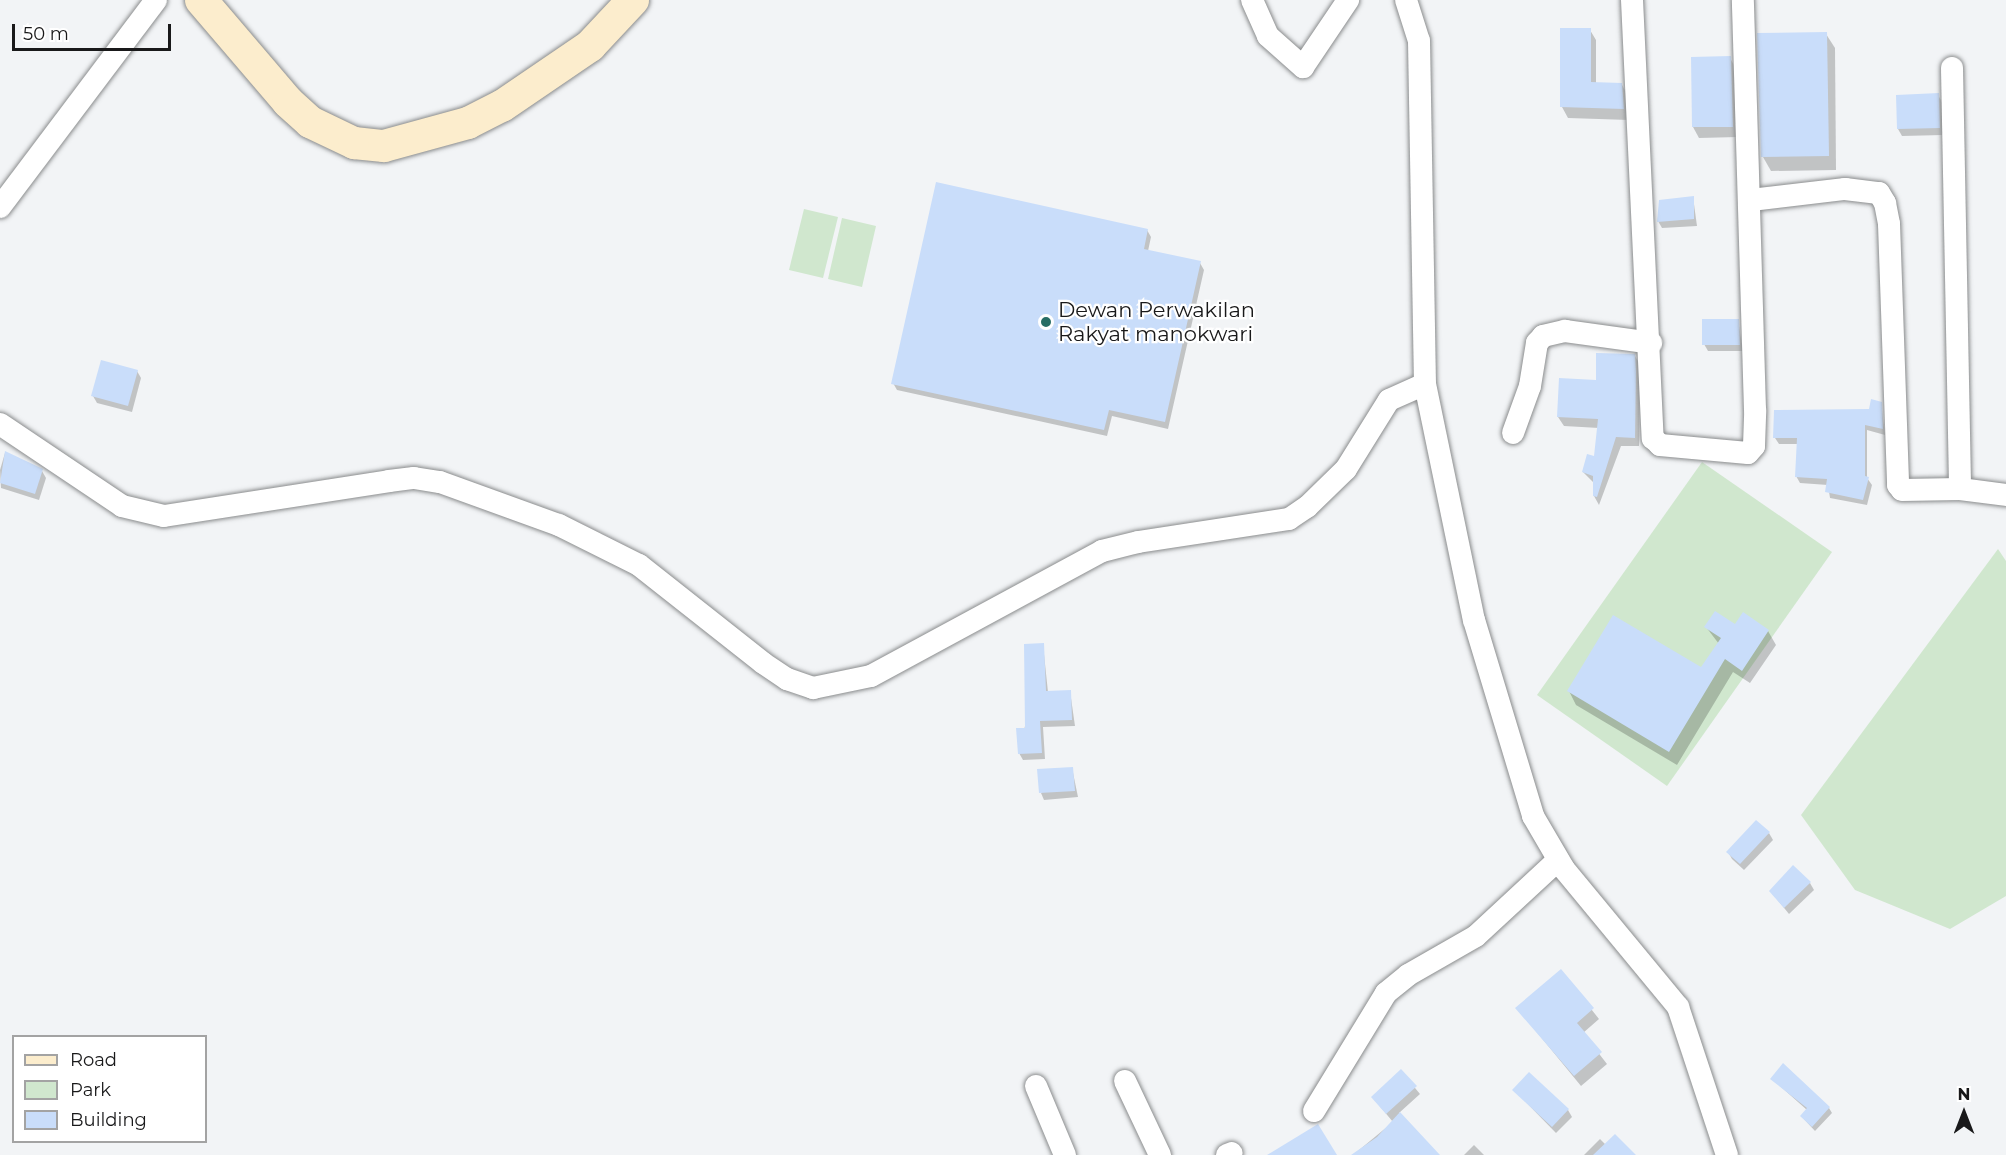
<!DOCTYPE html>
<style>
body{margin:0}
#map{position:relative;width:2006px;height:1155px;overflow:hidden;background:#f2f4f6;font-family:Montserrat,sans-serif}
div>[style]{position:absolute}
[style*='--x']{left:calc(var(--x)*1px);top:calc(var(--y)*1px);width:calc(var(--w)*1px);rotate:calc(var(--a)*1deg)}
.green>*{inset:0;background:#d0e7ce}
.shadow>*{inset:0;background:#0003}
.building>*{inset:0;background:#c9ddfa}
.roads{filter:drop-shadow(0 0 2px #8a8c8d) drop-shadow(0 0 2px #8a8c8d)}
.street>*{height:22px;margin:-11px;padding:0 11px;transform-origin:11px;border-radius:11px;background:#fff}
.secondary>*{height:32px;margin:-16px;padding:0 16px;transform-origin:16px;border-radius:16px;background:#fcedcd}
.dots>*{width:16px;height:16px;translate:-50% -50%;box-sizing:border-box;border:3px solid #fff;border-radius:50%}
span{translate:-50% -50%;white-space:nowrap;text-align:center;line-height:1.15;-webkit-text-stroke:4.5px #fff;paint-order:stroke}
.poi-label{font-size:21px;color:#19191a}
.left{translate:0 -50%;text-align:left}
.legend{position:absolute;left:12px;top:1035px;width:195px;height:108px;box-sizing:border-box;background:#fff;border:2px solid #a3a3a3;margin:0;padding:8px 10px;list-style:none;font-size:18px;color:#19191a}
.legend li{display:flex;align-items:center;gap:12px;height:30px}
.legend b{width:30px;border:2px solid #a3a3a3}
.north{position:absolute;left:1934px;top:1083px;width:60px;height:60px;-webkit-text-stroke:4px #fff;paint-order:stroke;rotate:0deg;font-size:16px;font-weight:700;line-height:24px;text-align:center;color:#19191a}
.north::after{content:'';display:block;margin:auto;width:21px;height:27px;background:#19191a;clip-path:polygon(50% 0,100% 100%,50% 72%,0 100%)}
.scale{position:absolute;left:12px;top:24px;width:159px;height:27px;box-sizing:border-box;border:3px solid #19191a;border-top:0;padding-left:8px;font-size:18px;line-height:21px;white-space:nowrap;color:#19191a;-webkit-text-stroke:4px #fff;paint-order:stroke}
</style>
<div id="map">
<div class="green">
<div style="clip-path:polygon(804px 209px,838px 217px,823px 278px,789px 270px)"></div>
<div style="clip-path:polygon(842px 218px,876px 226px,862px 287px,828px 279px)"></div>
<div style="clip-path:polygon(1702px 462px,1832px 552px,1667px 786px,1537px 695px)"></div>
<div style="clip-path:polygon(1998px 549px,2006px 561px,2006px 896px,1950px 929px,1855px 890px,1801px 815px)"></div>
</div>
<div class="shadow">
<div style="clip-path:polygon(1590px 30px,1596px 40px,1596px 84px,1622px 85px,1628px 96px,1629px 120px,1568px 118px,1562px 107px)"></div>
<div style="clip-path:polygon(1826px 34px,1835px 48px,1836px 170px,1771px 171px,1763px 157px)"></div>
<div style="clip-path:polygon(1730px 58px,1736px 69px,1738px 137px,1699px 138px,1693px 127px)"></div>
<div style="clip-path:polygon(1938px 95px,1942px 102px,1943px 135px,1902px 136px,1898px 129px,1898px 96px)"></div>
<div style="clip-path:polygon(1693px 197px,1697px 226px,1662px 228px,1658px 221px)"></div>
<div style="clip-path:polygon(1147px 230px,1151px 237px,1148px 251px,1200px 263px,1204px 270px,1168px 429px,1112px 416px,1107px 436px,897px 390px,893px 383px)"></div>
<div style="clip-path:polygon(1738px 320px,1743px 351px,1708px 351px,1704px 344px)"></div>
<div style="clip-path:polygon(1635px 356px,1640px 365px,1639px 446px,1621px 446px,1599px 505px,1594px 496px,1594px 483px,1583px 472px,1595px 458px,1599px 428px,1564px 426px,1558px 417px,1597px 381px)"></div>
<div style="clip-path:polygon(137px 371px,141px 378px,132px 412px,97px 403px,93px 396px)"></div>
<div style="clip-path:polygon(1881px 403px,1885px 435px,1867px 430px,1867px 478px,1872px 485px,1867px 505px,1830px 498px,1828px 485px,1800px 483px,1796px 476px,1798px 444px,1779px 444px,1775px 438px,1871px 410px)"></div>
<div style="clip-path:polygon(5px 453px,42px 471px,46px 478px,39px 500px,1px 488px,0 470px)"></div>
<div style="clip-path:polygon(1735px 626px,1768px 631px,1776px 645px,1750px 683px,1733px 672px,1677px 765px,1576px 705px,1569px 691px,1702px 669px,1719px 644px,1706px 627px)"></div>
<div style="clip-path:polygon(1043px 645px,1048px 692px,1070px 691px,1075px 726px,1043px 727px,1045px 759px,1023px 760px,1019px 753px)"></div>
<div style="clip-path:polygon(1072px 768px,1078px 797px,1044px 800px,1041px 793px)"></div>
<div style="clip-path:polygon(1769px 833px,1773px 840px,1744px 870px,1732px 859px,1728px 852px)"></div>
<div style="clip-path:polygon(1810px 883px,1814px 890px,1789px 914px,1771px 892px)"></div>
<div style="clip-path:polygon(1561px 971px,1599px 1019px,1583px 1033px,1607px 1064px,1581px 1086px,1517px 1008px)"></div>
<div style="clip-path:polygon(1401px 1071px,1420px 1094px,1399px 1113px,1427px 1143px,1424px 1155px,1353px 1155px,1393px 1122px,1373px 1098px)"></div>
<div style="clip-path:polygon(1772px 1079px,1829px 1108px,1832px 1113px,1815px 1131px,1801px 1116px,1807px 1110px)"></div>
<div style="clip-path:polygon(1514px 1090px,1568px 1110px,1572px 1117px,1556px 1133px)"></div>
<div style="clip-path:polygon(1600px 1139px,1606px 1145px,1633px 1155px,1584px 1155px)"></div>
<div style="clip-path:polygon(1474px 1145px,1484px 1155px,1464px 1155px)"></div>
</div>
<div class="building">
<div style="clip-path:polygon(1560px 28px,1591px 28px,1591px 82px,1622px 83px,1624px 109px,1560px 107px)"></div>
<div style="clip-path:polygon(1827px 32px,1829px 156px,1761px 157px,1757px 33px)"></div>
<div style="clip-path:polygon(1731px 56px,1733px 127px,1692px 127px,1691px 57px)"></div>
<div style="clip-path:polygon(1939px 93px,1940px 128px,1897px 129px,1896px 95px)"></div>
<div style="clip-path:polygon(936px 182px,1148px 229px,1144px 249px,1201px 261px,1165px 422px,1109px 410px,1104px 430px,891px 384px)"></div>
<div style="clip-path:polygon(1694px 196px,1694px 219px,1657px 222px,1659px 200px)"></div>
<div style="clip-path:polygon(1702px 319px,1739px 319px,1740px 345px,1702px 345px)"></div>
<div style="clip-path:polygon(1596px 353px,1635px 354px,1636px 371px,1635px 438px,1616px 437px,1597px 497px,1593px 496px,1593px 476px,1582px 472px,1587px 454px,1594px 456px,1598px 419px,1557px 417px,1559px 378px,1596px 380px)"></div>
<div style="clip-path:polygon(101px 360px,138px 370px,128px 406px,91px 396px)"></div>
<div style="clip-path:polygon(1871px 399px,1882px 402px,1883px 429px,1865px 425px,1865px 476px,1869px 477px,1863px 500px,1825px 492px,1827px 479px,1795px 477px,1797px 438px,1773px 438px,1774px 410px,1869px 409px)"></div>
<div style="clip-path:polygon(5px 451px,43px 469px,35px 494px,0 483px)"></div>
<div style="clip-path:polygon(1715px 611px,1735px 624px,1743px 612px,1769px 630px,1742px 671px,1725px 659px,1669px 752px,1567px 691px,1613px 615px,1701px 667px,1721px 638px,1704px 627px)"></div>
<div style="clip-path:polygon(1044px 643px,1046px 691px,1071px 690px,1072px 720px,1040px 721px,1042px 753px,1018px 754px,1016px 728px,1025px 728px,1024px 644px)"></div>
<div style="clip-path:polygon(1073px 767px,1075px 791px,1039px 793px,1037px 769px)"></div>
<div style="clip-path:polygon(1756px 820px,1770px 832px,1740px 864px,1726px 852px)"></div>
<div style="clip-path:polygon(1793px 865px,1811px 882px,1784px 908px,1769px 891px)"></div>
<div style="clip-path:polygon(1561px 969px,1594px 1008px,1577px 1023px,1602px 1052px,1574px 1076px,1515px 1008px)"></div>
<div style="clip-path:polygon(1783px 1063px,1830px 1107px,1812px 1127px,1800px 1116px,1807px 1108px,1770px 1079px)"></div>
<div style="clip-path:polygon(1401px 1069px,1417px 1086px,1386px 1114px,1371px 1097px)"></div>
<div style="clip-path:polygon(1529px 1072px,1569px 1109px,1552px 1127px,1512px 1090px)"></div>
<div style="clip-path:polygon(1400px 1112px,1440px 1155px,1351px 1155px,1377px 1137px)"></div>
<div style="clip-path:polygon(1318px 1124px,1337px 1155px,1267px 1155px)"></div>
<div style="clip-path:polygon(1615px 1134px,1636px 1155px,1593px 1155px)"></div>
</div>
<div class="roads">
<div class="street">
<div style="--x:1252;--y:0;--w:39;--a:66"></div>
<div style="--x:1268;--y:36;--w:47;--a:41.5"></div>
<div style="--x:1303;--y:67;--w:81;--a:-56.1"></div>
<div style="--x:1406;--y:0;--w:43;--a:72.4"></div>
<div style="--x:1419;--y:41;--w:343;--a:89"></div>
<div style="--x:1425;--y:384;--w:241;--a:78.3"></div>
<div style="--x:1474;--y:620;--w:205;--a:73.2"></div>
<div style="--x:1533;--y:816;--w:61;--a:59.7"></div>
<div style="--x:1564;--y:869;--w:179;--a:50.4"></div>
<div style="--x:1678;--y:1007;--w:156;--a:71.7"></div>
<div style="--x:1632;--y:0;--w:439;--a:87.3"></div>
<div style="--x:1653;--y:438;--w:10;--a:45"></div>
<div style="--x:1660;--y:445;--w:88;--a:5.2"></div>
<div style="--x:1748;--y:453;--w:9;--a:-49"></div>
<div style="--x:1754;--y:446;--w:36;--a:-88"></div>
<div style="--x:1755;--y:410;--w:410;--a:-91.7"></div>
<div style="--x:1952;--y:68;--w:421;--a:88.9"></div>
<div style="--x:1751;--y:200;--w:95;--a:-6.7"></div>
<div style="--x:1845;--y:189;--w:34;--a:7"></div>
<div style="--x:1879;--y:193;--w:12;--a:59"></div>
<div style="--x:1885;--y:203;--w:21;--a:79"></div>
<div style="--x:1889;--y:224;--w:261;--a:88"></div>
<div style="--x:1898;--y:485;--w:6;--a:51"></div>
<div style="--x:1902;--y:490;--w:58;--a:-1"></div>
<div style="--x:1960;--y:489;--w:46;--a:7.4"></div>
<div style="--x:0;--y:207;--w:259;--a:-53"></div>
<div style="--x:0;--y:424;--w:147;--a:33.9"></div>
<div style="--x:122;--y:506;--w:43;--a:13.4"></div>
<div style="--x:164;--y:516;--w:228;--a:-8.8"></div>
<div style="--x:389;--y:481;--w:25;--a:-7"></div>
<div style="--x:414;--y:478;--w:26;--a:9"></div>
<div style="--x:440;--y:482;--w:127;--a:19.9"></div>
<div style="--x:559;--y:525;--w:89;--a:26.6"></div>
<div style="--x:639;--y:565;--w:158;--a:38.3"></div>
<div style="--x:763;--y:663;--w:29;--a:34"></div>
<div style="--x:787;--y:679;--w:28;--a:19"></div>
<div style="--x:813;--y:688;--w:59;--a:-11.7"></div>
<div style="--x:871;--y:676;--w:263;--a:-28.4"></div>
<div style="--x:1102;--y:551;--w:37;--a:-14"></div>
<div style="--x:1138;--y:542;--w:153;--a:-8.7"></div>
<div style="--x:1289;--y:519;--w:22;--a:-34"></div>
<div style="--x:1307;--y:507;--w:54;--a:-44.3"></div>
<div style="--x:1346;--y:469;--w:81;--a:-58.1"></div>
<div style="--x:1389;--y:400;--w:39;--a:-24"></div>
<div style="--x:1513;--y:433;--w:50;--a:-70.1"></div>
<div style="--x:1530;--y:386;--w:44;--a:-80.8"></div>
<div style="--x:1537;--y:343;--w:9;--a:-49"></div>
<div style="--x:1543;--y:336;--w:23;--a:-13"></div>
<div style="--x:1565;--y:331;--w:87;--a:7.9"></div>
<div style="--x:1125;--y:1081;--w:82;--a:64.7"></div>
<div style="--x:1036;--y:1086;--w:75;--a:67.2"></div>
<div style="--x:1314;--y:1111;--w:138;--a:-58.6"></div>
<div style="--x:1386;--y:993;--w:28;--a:-39"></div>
<div style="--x:1408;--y:975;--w:78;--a:-29.8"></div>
<div style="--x:1476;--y:936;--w:112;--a:-42.8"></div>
<div style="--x:1227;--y:1155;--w:5;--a:-22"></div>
</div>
<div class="secondary">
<div style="--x:201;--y:0;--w:134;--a:49.5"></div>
<div style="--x:288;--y:102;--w:30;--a:42"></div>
<div style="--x:310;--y:122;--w:49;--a:25.5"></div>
<div style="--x:354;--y:143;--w:30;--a:6"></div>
<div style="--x:384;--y:146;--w:87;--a:-15.3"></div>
<div style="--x:468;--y:123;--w:38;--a:-27"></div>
<div style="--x:502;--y:106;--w:107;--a:-34.3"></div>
<div style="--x:590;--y:46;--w:63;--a:-46.9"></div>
</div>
</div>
<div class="dots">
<div style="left:1046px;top:322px;background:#266d64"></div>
</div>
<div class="poi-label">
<span class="left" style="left:1058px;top:322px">Dewan Perwakilan<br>Rakyat manokwari</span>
</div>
<ul class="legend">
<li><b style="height:8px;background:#fcedcd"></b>Road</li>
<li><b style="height:16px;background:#d0e7ce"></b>Park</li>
<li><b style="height:16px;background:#c9ddfa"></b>Building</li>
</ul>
<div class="north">N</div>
<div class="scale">50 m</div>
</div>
